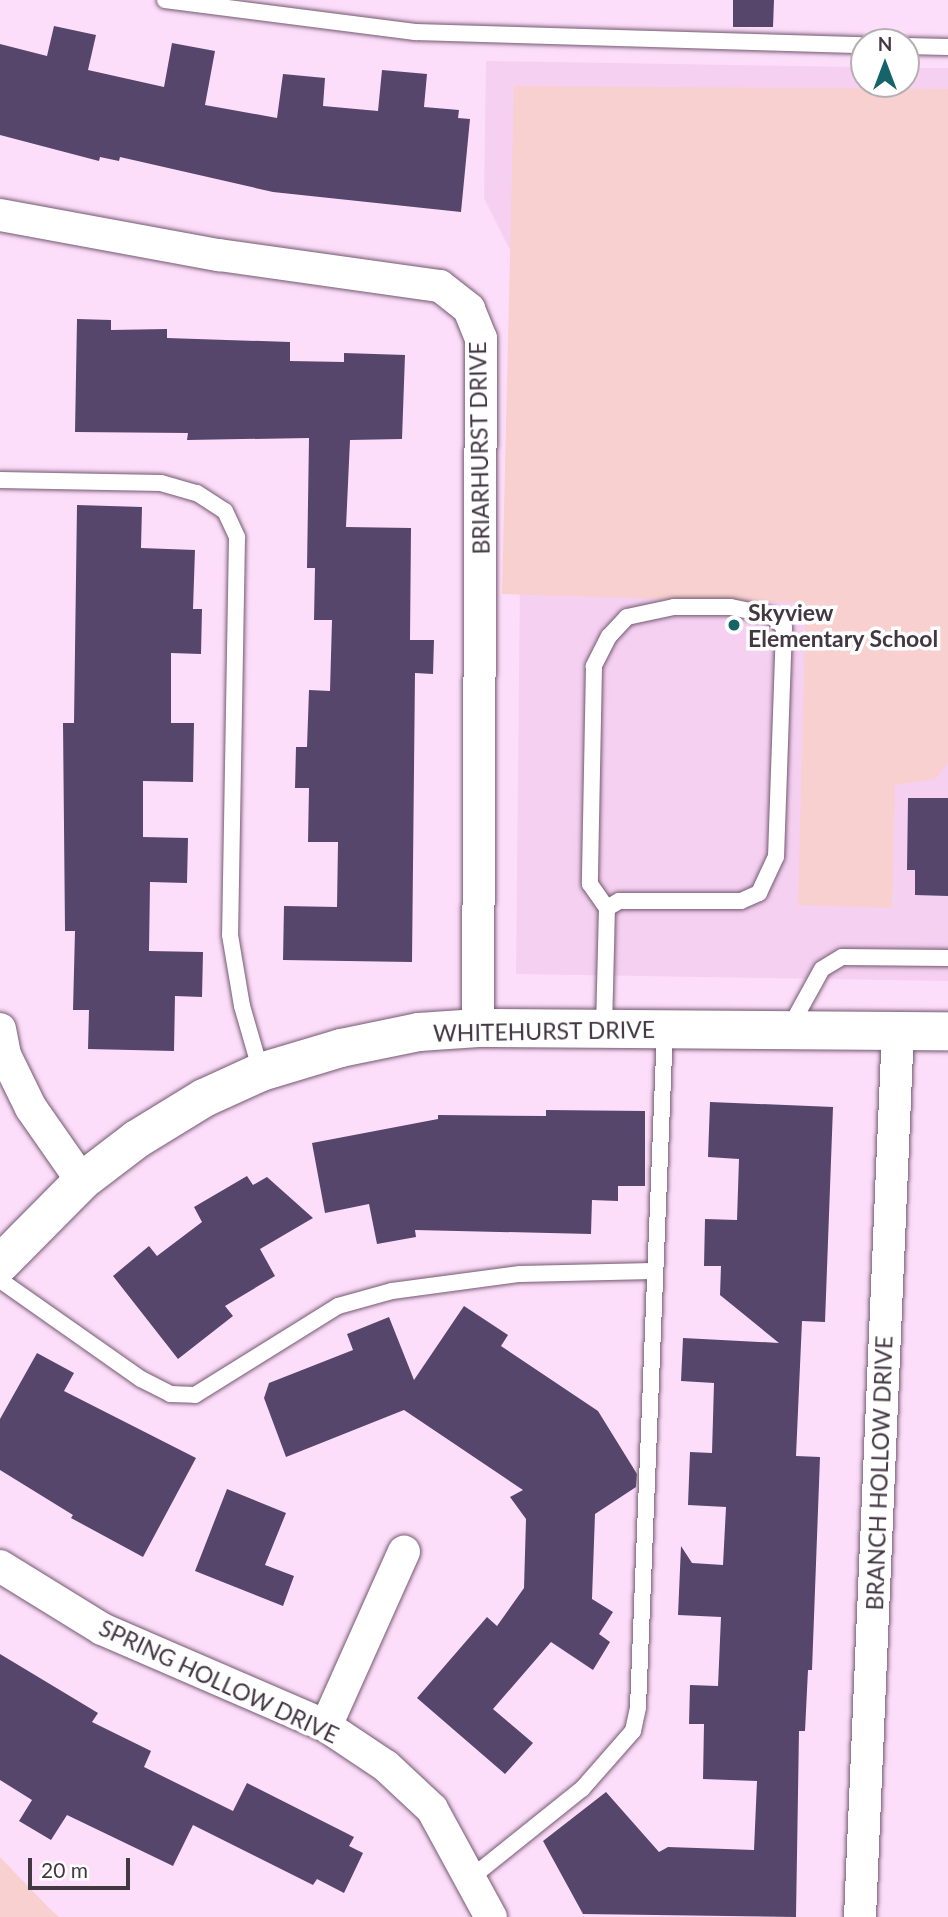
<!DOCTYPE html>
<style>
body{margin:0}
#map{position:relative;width:948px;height:1917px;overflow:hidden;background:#fddefa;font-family:Lato,sans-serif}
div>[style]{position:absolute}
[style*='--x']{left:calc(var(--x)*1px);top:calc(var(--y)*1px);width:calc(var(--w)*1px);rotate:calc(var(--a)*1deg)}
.built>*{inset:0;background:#f5d0f1}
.green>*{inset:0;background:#f8d0cf}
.building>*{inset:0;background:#56466b}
.roads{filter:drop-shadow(0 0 2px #745971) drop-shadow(0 0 2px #745971)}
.lane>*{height:16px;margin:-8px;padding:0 8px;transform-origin:8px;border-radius:8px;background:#fff}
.street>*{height:32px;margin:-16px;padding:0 16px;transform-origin:16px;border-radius:16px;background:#fff}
.secondary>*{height:38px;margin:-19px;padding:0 19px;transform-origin:19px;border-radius:19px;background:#fff}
.dots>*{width:19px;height:19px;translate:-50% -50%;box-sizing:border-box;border:4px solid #fff;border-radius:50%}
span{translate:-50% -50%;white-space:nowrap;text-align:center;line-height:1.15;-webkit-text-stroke:7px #fff;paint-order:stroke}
.street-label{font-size:23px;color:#433742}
.poi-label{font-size:23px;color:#433742;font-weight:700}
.left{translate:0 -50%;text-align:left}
.north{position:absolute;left:850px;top:28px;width:70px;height:70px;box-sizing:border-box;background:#fff;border:2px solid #b4afb3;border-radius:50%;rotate:0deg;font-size:19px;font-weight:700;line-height:28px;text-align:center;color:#433742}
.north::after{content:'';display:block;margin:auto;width:24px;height:32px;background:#156469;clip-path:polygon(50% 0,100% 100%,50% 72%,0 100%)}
.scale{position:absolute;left:28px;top:1858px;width:102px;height:32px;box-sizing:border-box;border:4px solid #433742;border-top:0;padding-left:9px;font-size:21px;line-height:24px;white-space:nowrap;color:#433742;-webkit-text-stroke:5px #fff;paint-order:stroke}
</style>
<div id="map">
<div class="built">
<div style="clip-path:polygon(486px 61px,864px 67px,864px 84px,906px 84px,906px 68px,948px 68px,948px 981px,516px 974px,523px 276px,484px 198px)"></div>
</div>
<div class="green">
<div style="clip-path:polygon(514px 86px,948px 89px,948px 763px,935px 779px,895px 785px,892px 908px,798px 905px,806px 603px,502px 594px)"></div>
<div style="clip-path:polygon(0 1857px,50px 1909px,59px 1917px,0 1917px)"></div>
</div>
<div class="building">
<div style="clip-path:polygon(733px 0,774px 0,773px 27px,733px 27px)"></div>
<div style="clip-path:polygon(54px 26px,96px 35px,88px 70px,164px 87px,172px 43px,215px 51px,205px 105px,277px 118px,283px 74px,325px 78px,323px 106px,378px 111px,382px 70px,427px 74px,424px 107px,459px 110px,458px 118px,470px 119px,461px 212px,273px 192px,120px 157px,119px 161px,100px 157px,99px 161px,0 135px,0 44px,47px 56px)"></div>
<div style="clip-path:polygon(77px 319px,111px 320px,111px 330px,167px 329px,167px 338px,290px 342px,290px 361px,344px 362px,344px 353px,405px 355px,402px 439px,350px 440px,346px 527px,411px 528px,410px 640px,434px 640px,433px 674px,415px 673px,412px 962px,283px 960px,284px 906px,337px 907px,338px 842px,308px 842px,309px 788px,295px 788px,296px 747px,307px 747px,309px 690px,330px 691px,332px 620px,314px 620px,315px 568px,307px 568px,309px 438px,187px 440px,188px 433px,75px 432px)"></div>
<div style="clip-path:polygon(77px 505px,142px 507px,141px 548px,195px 550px,193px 609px,202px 609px,201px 654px,171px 653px,171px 723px,194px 723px,193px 782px,143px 781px,143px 837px,188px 838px,187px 883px,150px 882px,149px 951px,203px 952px,202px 997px,175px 996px,174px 1051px,88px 1049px,89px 1010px,73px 1010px,75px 931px,65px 931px,63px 723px,74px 723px)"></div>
<div style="clip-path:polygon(908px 798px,948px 798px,948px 896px,915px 895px,915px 870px,907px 870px)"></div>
<div style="clip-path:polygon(710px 1102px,833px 1107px,825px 1322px,802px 1321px,796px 1456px,820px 1457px,812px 1670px,808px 1670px,805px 1731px,799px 1731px,796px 1917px,583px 1914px,543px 1841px,606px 1792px,659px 1852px,668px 1847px,754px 1850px,757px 1781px,703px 1779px,704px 1724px,689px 1724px,690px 1685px,718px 1686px,721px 1617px,678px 1615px,681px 1546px,692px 1563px,723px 1565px,726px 1507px,688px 1505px,690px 1452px,712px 1453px,714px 1383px,681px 1381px,683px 1338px,779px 1343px,720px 1295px,721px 1266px,704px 1266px,705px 1219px,737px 1220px,739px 1159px,708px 1157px)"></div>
<div style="clip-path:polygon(546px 1110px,645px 1111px,645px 1186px,618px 1186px,618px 1201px,592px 1200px,591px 1234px,415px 1230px,416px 1237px,377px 1244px,369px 1204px,325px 1213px,312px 1143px,438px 1119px,438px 1115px,546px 1116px)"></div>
<div style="clip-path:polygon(247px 1176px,253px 1185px,267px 1177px,313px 1218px,260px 1249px,275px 1276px,225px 1306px,233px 1316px,178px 1359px,113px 1276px,149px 1246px,157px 1256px,202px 1222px,194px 1207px)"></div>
<div style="clip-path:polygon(464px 1306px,508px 1335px,501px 1346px,598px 1411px,637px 1474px,636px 1487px,595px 1514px,592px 1599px,613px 1612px,599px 1634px,610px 1642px,593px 1670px,551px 1642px,493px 1709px,533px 1743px,505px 1774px,417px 1698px,487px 1617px,497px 1626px,524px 1588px,526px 1519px,510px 1497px,523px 1490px,404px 1410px,286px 1457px,264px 1398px,269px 1383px,353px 1350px,347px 1334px,389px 1317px,414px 1380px)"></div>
<div style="clip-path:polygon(37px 1353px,74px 1373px,64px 1391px,196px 1458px,143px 1557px,71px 1518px,73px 1515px,0 1470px,0 1419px)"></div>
<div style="clip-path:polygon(227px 1489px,286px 1513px,265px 1565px,294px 1576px,283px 1606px,195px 1571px)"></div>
<div style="clip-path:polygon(0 1654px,98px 1713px,92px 1722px,151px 1751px,144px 1767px,233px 1811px,247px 1783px,354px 1837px,349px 1846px,363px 1853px,344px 1893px,317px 1879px,313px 1885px,193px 1825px,173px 1866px,67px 1815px,51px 1840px,19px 1821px,32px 1800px,0 1780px)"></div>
</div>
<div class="roads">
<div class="lane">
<div style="--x:165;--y:0;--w:252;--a:7.3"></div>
<div style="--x:415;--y:32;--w:449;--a:1.7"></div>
<div style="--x:906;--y:46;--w:42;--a:1.4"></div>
<div style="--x:0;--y:480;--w:161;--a:1.1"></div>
<div style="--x:161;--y:483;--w:37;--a:16"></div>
<div style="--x:197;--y:493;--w:33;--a:33"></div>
<div style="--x:225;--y:511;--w:29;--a:65"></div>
<div style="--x:237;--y:537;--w:398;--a:91"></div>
<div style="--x:230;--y:935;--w:72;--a:80.4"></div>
<div style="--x:242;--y:1006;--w:69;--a:73.9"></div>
<div style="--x:790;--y:1027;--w:66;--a:-61.1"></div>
<div style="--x:822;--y:969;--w:23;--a:-31"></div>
<div style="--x:842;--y:957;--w:106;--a:0.5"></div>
<div style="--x:604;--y:1029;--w:121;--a:-88.6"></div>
<div style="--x:607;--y:908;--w:14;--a:-30"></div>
<div style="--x:619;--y:901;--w:122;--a:0"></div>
<div style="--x:741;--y:901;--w:20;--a:-24"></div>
<div style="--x:759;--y:893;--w:40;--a:-65"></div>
<div style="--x:776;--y:857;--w:230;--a:-88"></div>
<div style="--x:784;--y:627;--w:18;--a:-139"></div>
<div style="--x:770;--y:615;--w:41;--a:-168.7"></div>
<div style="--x:730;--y:607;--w:56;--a:180"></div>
<div style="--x:674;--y:607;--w:48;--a:168"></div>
<div style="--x:627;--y:617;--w:26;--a:133"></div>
<div style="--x:609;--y:636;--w:34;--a:117"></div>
<div style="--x:594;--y:666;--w:218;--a:91.1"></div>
<div style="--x:590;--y:884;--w:29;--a:55"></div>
<div style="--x:0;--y:1280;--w:172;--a:35.1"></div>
<div style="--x:141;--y:1379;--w:33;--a:27"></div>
<div style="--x:170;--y:1394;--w:25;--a:2"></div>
<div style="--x:195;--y:1395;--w:168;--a:-31.9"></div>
<div style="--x:338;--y:1306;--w:56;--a:-15.5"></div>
<div style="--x:392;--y:1291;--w:129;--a:-7.6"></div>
<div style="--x:520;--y:1274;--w:133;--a:-1.3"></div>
<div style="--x:472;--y:1877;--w:141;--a:-38.7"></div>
<div style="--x:582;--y:1789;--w:77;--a:-48.7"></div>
<div style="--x:633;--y:1731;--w:25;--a:-78"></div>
<div style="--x:638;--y:1707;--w:679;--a:-87.72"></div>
</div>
<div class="street">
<div style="--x:0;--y:215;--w:223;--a:10.4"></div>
<div style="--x:219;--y:255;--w:223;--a:8"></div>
<div style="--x:440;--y:286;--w:37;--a:38"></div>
<div style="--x:469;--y:309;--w:31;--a:68"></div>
<div style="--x:481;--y:338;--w:690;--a:90.25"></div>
<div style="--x:0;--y:1029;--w:26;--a:79"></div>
<div style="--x:5;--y:1055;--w:59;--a:63.9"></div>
<div style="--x:31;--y:1108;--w:89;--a:55.1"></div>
<div style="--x:0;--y:1566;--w:120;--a:31.7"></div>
<div style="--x:102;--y:1629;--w:244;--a:23.4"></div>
<div style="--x:326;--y:1726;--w:72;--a:33.7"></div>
<div style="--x:386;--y:1766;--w:63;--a:43.1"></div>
<div style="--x:432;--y:1809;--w:123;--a:61.4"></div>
<div style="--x:326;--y:1726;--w:191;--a:-65.9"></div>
<div style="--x:860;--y:1917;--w:888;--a:-87.55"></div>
</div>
<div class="secondary">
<div style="--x:0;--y:1264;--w:117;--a:-45.3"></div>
<div style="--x:82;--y:1181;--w:69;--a:-37.4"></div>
<div style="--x:137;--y:1139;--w:79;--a:-31.5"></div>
<div style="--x:204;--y:1098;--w:63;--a:-24.5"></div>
<div style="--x:261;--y:1072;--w:84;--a:-16.7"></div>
<div style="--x:341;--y:1048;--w:80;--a:-11.6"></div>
<div style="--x:419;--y:1032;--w:59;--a:-3.9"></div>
<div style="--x:478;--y:1028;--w:470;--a:0.4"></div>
</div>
</div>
<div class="dots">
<div style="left:734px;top:625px;background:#156469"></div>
</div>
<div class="street-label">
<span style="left:479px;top:448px;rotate:-91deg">BRIARHURST DRIVE</span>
<span style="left:544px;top:1031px;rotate:-1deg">WHITEHURST DRIVE</span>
<span style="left:879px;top:1473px;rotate:-88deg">BRANCH HOLLOW DRIVE</span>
<span style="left:219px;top:1681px;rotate:25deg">SPRING HOLLOW DRIVE</span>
</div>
<div class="poi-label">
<span class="left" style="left:748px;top:625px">Skyview<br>Elementary School</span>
</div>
<div class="north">N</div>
<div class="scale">20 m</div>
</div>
